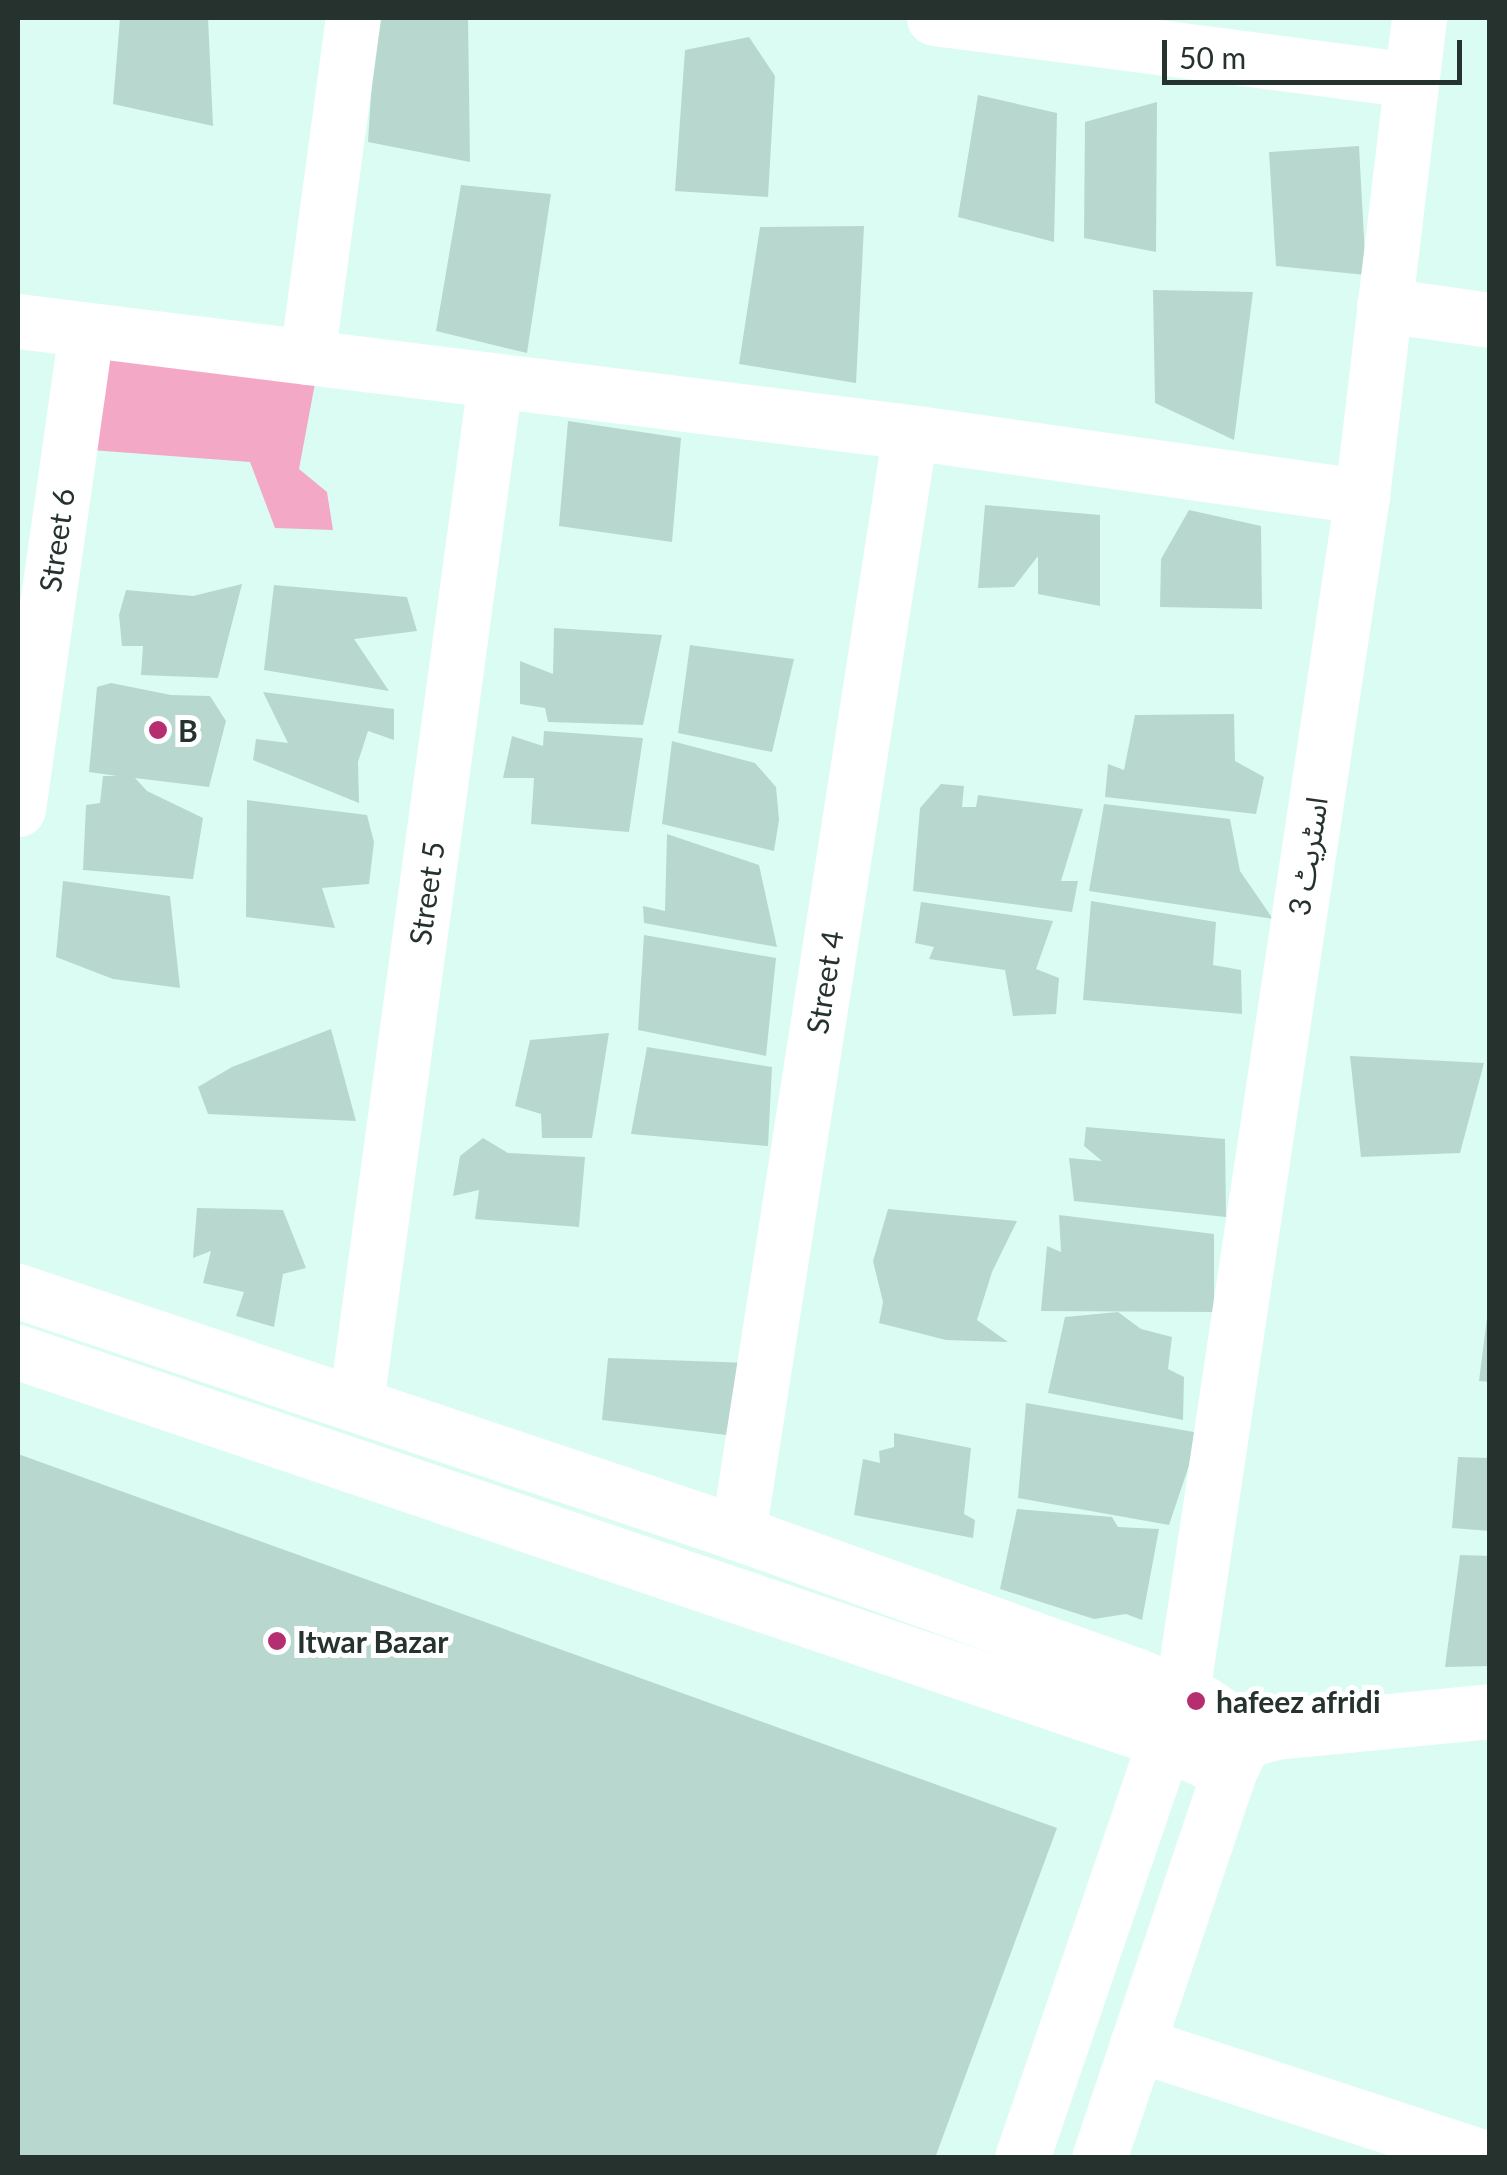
<!DOCTYPE html>
<meta charset="utf-8">
<style>
body{margin:0}
#map{position:relative;width:1507px;height:2175px;overflow:hidden;background:#dbfcf3;font-family:Lato,"Noto Sans Arabic",sans-serif}
div>[style]{position:absolute}
[style*='--x']{left:calc(var(--x)*1px);top:calc(var(--y)*1px);width:calc(var(--w)*1px);rotate:calc(var(--a)*1deg)}
.green>*{inset:0;background:#f3a9c5}
.building>*{inset:0;background:#b8d8cf}
.minor>*{height:55px;margin:-27.5px;padding:0 27.5px;transform-origin:27.5px;border-radius:27.5px;background:#fff}
.major>*{height:55px;margin:-27.5px;padding:0 27.5px;transform-origin:27.5px;border-radius:27.5px;background:#fff}
.dots>*{width:28px;height:28px;translate:-50% -50%;box-sizing:border-box;border:5px solid #fff;border-radius:50%}
span{translate:-50% -50%;white-space:nowrap;text-align:center;line-height:1.15;-webkit-text-stroke:10px #fff;paint-order:stroke}
.street-label{font-size:30px;color:#25322e}
.poi-label{font-size:30px;color:#25322e;font-weight:700}
.left{translate:0 -50%;text-align:left}
.frame{position:absolute;inset:0;border:20px solid #25322e;pointer-events:none}
.scale{position:absolute;left:1162px;top:40px;width:300px;height:45px;box-sizing:border-box;border:5px solid #25322e;border-top:0;padding-left:12px;font-size:30px;line-height:35px;white-space:nowrap;color:#25322e;-webkit-text-stroke:8px #fff;paint-order:stroke}
</style>
<div id="map">
<div class="green">
<div style="clip-path:polygon(95px 353px,316px 378px,299px 469px,327px 492px,333px 530px,275px 528px,250px 462px,91px 450px)"></div>
</div>
<div class="building">
<div style="clip-path:polygon(120px 18px,208px 18px,213px 126px,113px 104px)"></div>
<div style="clip-path:polygon(376px 18px,468px 18px,470px 162px,368px 142px)"></div>
<div style="clip-path:polygon(749px 37px,775px 76px,768px 197px,675px 191px,685px 50px)"></div>
<div style="clip-path:polygon(978px 95px,1057px 113px,1054px 242px,958px 217px)"></div>
<div style="clip-path:polygon(1157px 102px,1156px 252px,1084px 238px,1085px 122px)"></div>
<div style="clip-path:polygon(1359px 146px,1366px 275px,1276px 266px,1269px 152px)"></div>
<div style="clip-path:polygon(461px 185px,551px 194px,527px 353px,436px 331px)"></div>
<div style="clip-path:polygon(864px 226px,856px 383px,739px 364px,760px 227px)"></div>
<div style="clip-path:polygon(1153px 290px,1253px 292px,1234px 440px,1155px 403px)"></div>
<div style="clip-path:polygon(568px 421px,681px 438px,672px 542px,559px 526px)"></div>
<div style="clip-path:polygon(985px 505px,1100px 515px,1100px 606px,1038px 594px,1038px 556px,1014px 587px,978px 588px)"></div>
<div style="clip-path:polygon(1189px 510px,1261px 526px,1262px 609px,1160px 607px,1161px 559px)"></div>
<div style="clip-path:polygon(242px 584px,218px 678px,141px 675px,143px 646px,122px 646px,119px 615px,126px 590px,193px 596px)"></div>
<div style="clip-path:polygon(274px 585px,407px 597px,417px 631px,354px 639px,389px 691px,264px 670px)"></div>
<div style="clip-path:polygon(554px 628px,662px 635px,643px 725px,548px 722px,545px 708px,520px 704px,520px 661px,553px 674px)"></div>
<div style="clip-path:polygon(690px 645px,794px 659px,772px 752px,678px 733px)"></div>
<div style="clip-path:polygon(111px 683px,171px 695px,210px 696px,226px 721px,209px 787px,135px 778px,147px 791px,203px 818px,193px 879px,83px 870px,86px 805px,100px 803px,103px 776px,117px 776px,89px 772px,97px 687px)"></div>
<div style="clip-path:polygon(263px 692px,394px 709px,394px 740px,368px 731px,358px 762px,359px 803px,253px 760px,256px 739px,288px 743px)"></div>
<div style="clip-path:polygon(1234px 714px,1235px 761px,1264px 777px,1256px 814px,1105px 797px,1108px 764px,1124px 770px,1135px 715px)"></div>
<div style="clip-path:polygon(544px 731px,643px 738px,629px 832px,531px 824px,534px 778px,503px 778px,512px 736px,543px 746px)"></div>
<div style="clip-path:polygon(672px 741px,755px 763px,776px 787px,779px 820px,774px 851px,662px 824px)"></div>
<div style="clip-path:polygon(941px 784px,964px 786px,962px 807px,976px 807px,978px 795px,1083px 809px,1061px 881px,1078px 881px,1072px 912px,913px 891px,920px 808px)"></div>
<div style="clip-path:polygon(247px 800px,367px 815px,374px 842px,369px 884px,322px 888px,335px 928px,246px 917px)"></div>
<div style="clip-path:polygon(1104px 804px,1230px 819px,1240px 871px,1273px 919px,1089px 891px)"></div>
<div style="clip-path:polygon(667px 834px,759px 865px,777px 947px,644px 923px,643px 906px,665px 911px)"></div>
<div style="clip-path:polygon(63px 881px,170px 896px,180px 988px,113px 979px,56px 957px)"></div>
<div style="clip-path:polygon(1091px 901px,1216px 922px,1213px 965px,1241px 970px,1242px 1014px,1083px 1000px)"></div>
<div style="clip-path:polygon(921px 902px,1053px 921px,1036px 969px,1059px 978px,1056px 1014px,1013px 1016px,1005px 970px,929px 959px,934px 947px,915px 943px)"></div>
<div style="clip-path:polygon(644px 935px,776px 958px,766px 1056px,638px 1030px)"></div>
<div style="clip-path:polygon(331px 1029px,356px 1121px,208px 1114px,198px 1087px,232px 1067px)"></div>
<div style="clip-path:polygon(609px 1033px,592px 1138px,542px 1138px,541px 1114px,515px 1106px,530px 1040px)"></div>
<div style="clip-path:polygon(647px 1047px,772px 1067px,768px 1146px,631px 1134px)"></div>
<div style="clip-path:polygon(1350px 1056px,1484px 1063px,1460px 1153px,1361px 1157px)"></div>
<div style="clip-path:polygon(1086px 1127px,1225px 1139px,1226px 1217px,1074px 1201px,1069px 1158px,1102px 1161px,1084px 1146px)"></div>
<div style="clip-path:polygon(483px 1138px,508px 1153px,585px 1157px,579px 1227px,475px 1219px,479px 1190px,453px 1196px,460px 1156px)"></div>
<div style="clip-path:polygon(197px 1208px,283px 1210px,306px 1268px,283px 1274px,274px 1327px,236px 1316px,244px 1292px,203px 1283px,211px 1251px,193px 1258px)"></div>
<div style="clip-path:polygon(888px 1209px,1017px 1221px,992px 1272px,977px 1320px,1008px 1342px,946px 1340px,879px 1323px,883px 1302px,873px 1261px)"></div>
<div style="clip-path:polygon(1059px 1215px,1214px 1234px,1214px 1312px,1041px 1311px,1047px 1246px,1061px 1252px)"></div>
<div style="clip-path:polygon(1118px 1312px,1141px 1329px,1172px 1337px,1168px 1369px,1184px 1377px,1183px 1420px,1048px 1393px,1065px 1317px)"></div>
<div style="clip-path:polygon(1487px 1318px,1490px 1319px,1490px 1382px,1479px 1381px)"></div>
<div style="clip-path:polygon(608px 1358px,750px 1363px,743px 1437px,602px 1420px)"></div>
<div style="clip-path:polygon(1026px 1403px,1200px 1433px,1169px 1525px,1018px 1498px)"></div>
<div style="clip-path:polygon(894px 1433px,971px 1448px,964px 1514px,975px 1520px,973px 1538px,854px 1515px,863px 1459px,880px 1463px,879px 1451px,894px 1447px)"></div>
<div style="clip-path:polygon(18px 1454px,1057px 1828px,935px 2158px,18px 2158px)"></div>
<div style="clip-path:polygon(1458px 1457px,1490px 1458px,1490px 1531px,1452px 1528px)"></div>
<div style="clip-path:polygon(1017px 1509px,1112px 1517px,1118px 1527px,1159px 1529px,1142px 1620px,1126px 1614px,1094px 1619px,1000px 1589px)"></div>
<div style="clip-path:polygon(1460px 1555px,1490px 1556px,1490px 1666px,1445px 1667px)"></div>
</div>
<div class="minor">
<div style="--x:934;--y:18;--w:480;--a:7.4"></div>
<div style="--x:1384;--y:305;--w:107;--a:8.1"></div>
<div style="--x:18;--y:321;--w:899;--a:7.09"></div>
<div style="--x:910;--y:432;--w:457;--a:8.1"></div>
<div style="--x:307;--y:357;--w:342;--a:-82.3"></div>
<div style="--x:18;--y:809;--w:483;--a:-81.9"></div>
<div style="--x:356;--y:1403;--w:1030;--a:-82.25"></div>
<div style="--x:738;--y:1533;--w:1114;--a:-81.12"></div>
<div style="--x:1182;--y:1693;--w:1210;--a:-81.45"></div>
<div style="--x:1362;--y:496;--w:481;--a:-83.2"></div>
<div style="--x:1244;--y:1741;--w:33;--a:-16"></div>
<div style="--x:1276;--y:1732;--w:215;--a:-5.6"></div>
<div style="--x:1137;--y:2044;--w:367;--a:18.1"></div>
</div>
<div class="major">
<div style="--x:18;--y:1291;--w:760;--a:18.58"></div>
<div style="--x:738;--y:1533;--w:422;--a:19.7"></div>
<div style="--x:1135;--y:1675;--w:74;--a:22.4"></div>
<div style="--x:1203;--y:1703;--w:23;--a:34"></div>
<div style="--x:1222;--y:1716;--w:33;--a:49"></div>
<div style="--x:1244;--y:1741;--w:34;--a:116"></div>
<div style="--x:1229;--y:1772;--w:407;--a:108.6"></div>
<div style="--x:18;--y:1352;--w:1209;--a:18.72"></div>
<div style="--x:1163;--y:1740;--w:73;--a:25.9"></div>
<div style="--x:1022;--y:2158;--w:478;--a:-71.1"></div>
</div>
<div class="dots">
<div style="left:158px;top:730px;background:#b52e70"></div>
<div style="left:277px;top:1641px;background:#b52e70"></div>
<div style="left:1196px;top:1701px;background:#b52e70"></div>
</div>
<div class="street-label">
<span style="left:56px;top:540px;rotate:-82deg">Street 6</span>
<span style="left:1307px;top:856px;rotate:-81deg">اسٹریٹ 3</span>
<span style="left:426px;top:893px;rotate:-82deg">Street 5</span>
<span style="left:824px;top:982px;rotate:-81deg">Street 4</span>
</div>
<div class="poi-label">
<span class="left" style="left:178px;top:730px">B</span>
<span class="left" style="left:297px;top:1641px">Itwar Bazar</span>
<span class="left" style="left:1216px;top:1701px">hafeez afridi</span>
</div>
<div class="frame"></div>
<div class="scale">50 m</div>
</div>
